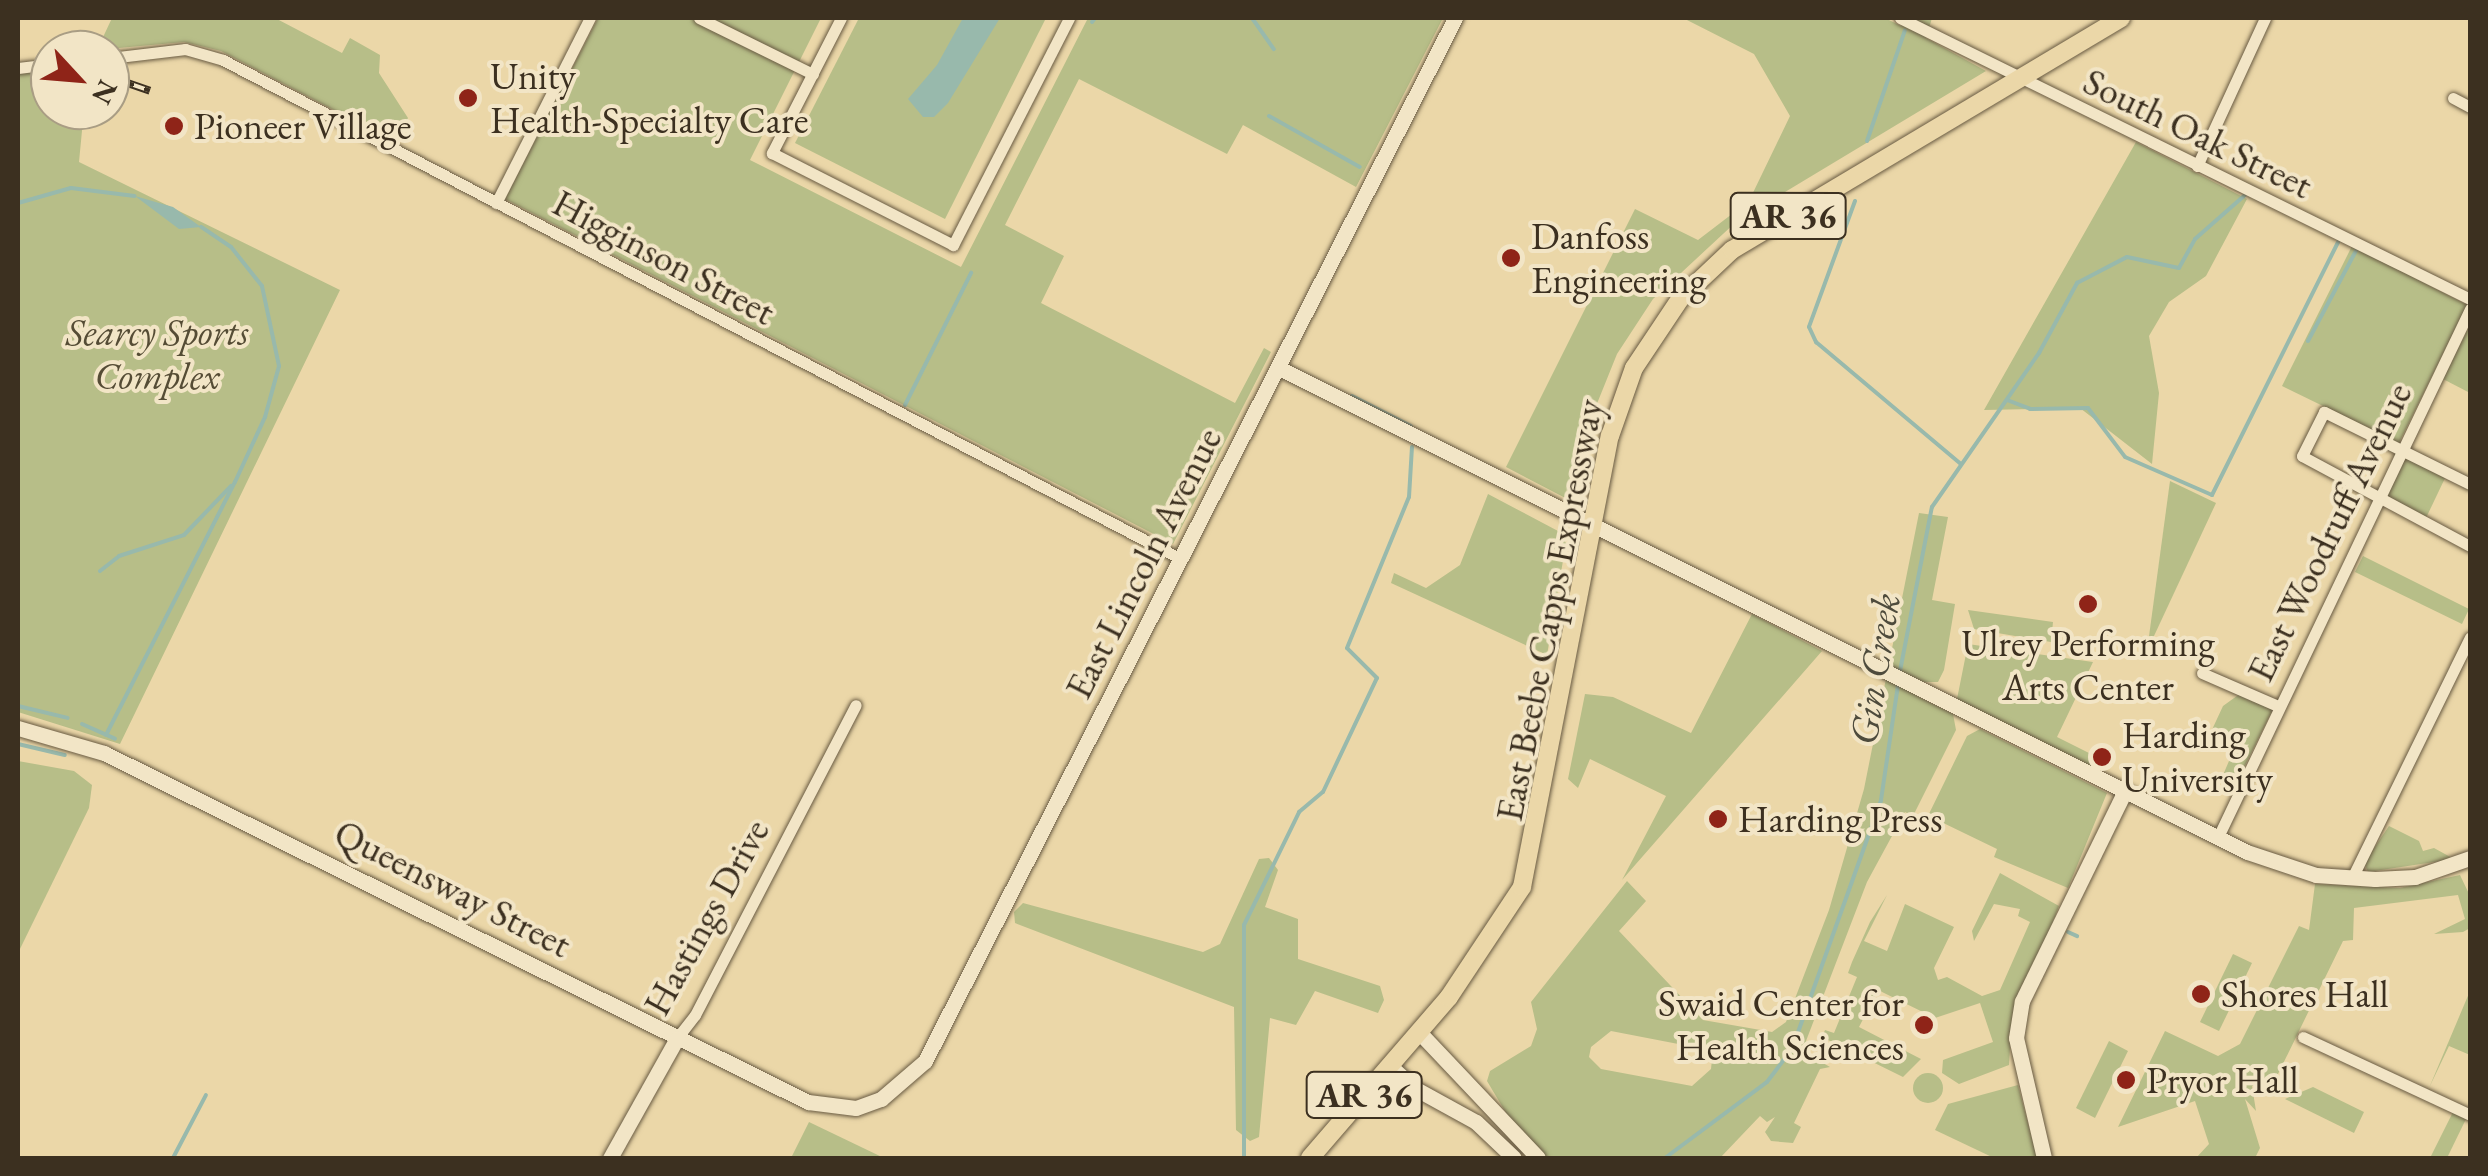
<!DOCTYPE html>
<style>
body{margin:0}
#map{position:relative;width:2488px;height:1176px;overflow:hidden;background:#ebd7a8;font-family:"EB Garamond",serif}
div>[style]{position:absolute}
[style*='--x']{left:calc(var(--x)*1px);top:calc(var(--y)*1px);width:calc(var(--w)*1px);rotate:calc(var(--a)*1deg)}
.green>*{inset:0;background:#b7be88}
.round{border-radius:50%}
.water>*{inset:0;background:#98b9ac}
.stream>*{height:4px;margin:-2px;padding:0 2px;transform-origin:2px;border-radius:2px;background:#98b9ac}
.roads{filter:drop-shadow(0 0 2px #685a42) drop-shadow(0 0 2px #685a42)}
.street>*{height:11px;margin:-5.5px;padding:0 5.5px;transform-origin:5.5px;border-radius:5.5px;background:#f2e5c6}
.secondary>*{height:15px;margin:-7.5px;padding:0 7.5px;transform-origin:7.5px;border-radius:7.5px;background:#f2e5c6}
.primary>*{height:18px;margin:-9px;padding:0 9px;transform-origin:9px;border-radius:9px;background:#ebd7a8}
.rail>*{height:8px;margin-top:-4px;transform-origin:0;background:repeating-linear-gradient(90deg,#f2e5c6 0 11px,#3c3020 0 22px);box-sizing:border-box;border-block:2px solid #3c3020}
.dots>*{width:28px;height:28px;translate:-50% -50%;box-sizing:border-box;border:5px solid #f2e5c6;border-radius:50%}
span{translate:-50% -50%;white-space:nowrap;text-align:center;line-height:1.15;-webkit-text-stroke:8px #f2e5c6;paint-order:stroke}
.shield-label span{padding:2px 8px;background:#f2e5c6;border:2px solid;border-radius:8px;-webkit-text-stroke-width:0}
.shield-label{font-size:35px;color:#3c3020;font-weight:700}
.poi-label{font-size:38px;color:#3c3020}
.left{translate:0 -50%;text-align:left}
.right{translate:-100% -50%;text-align:right}
.street-label{font-size:38px;color:#3c3020}
.park-label{font-size:38px;color:#554c35;font-style:italic}
.water-label{font-size:40px;color:#4e4b3c;font-style:italic}
.frame{position:absolute;inset:0;border:20px solid #3c3020;pointer-events:none}
.north{position:absolute;left:30px;top:30px;width:100px;height:100px;box-sizing:border-box;background:#f2e5c6;border:2px solid #a99d84;border-radius:50%;rotate:116deg;font-size:28px;font-weight:700;line-height:40px;text-align:center;color:#3c3020}
.north::after{content:'';display:block;margin:auto;width:35px;height:45px;background:#8f2418;clip-path:polygon(50% 0,100% 100%,50% 72%,0 100%)}
</style>
<div id="map">
<div class="green">
<div style="clip-path:polygon(112px 18px,275px 18px,342px 53px,350px 38px,380px 55px,379px 73px,408px 118px,395px 142px,221px 51px,184px 42px,97px 50px)"></div>
<div style="clip-path:polygon(598px 18px,821px 18px,750px 160px,961px 267px,1088px 18px,1443px 18px,1356px 187px,1243px 125px,1227px 154px,1079px 79px,1005px 225px,1064px 256px,1041px 303px,1235px 403px,1264px 348px,1271px 352px,1173px 544px,505px 199px)"></div>
<div style="clip-path:polygon(859px 18px,1046px 18px,945px 219px,795px 143px)"></div>
<div style="clip-path:polygon(1683px 18px,1885px 18px,1901px 26px,1905px 18px,1932px 18px,1926px 38px,1986px 71px,1737px 221px,1653px 299px,1617px 354px,1590px 421px,1575px 503px,1506px 467px,1635px 209px,1698px 240px,1749px 201px,1790px 116px,1754px 54px)"></div>
<div style="clip-path:polygon(50px 71px,50px 110px,84px 110px,79px 162px,340px 290px,120px 744px,18px 712px,18px 74px)"></div>
<div style="clip-path:polygon(2136px 142px,2247px 199px,2206px 276px,2169px 302px,2149px 336px,2159px 393px,2152px 464px,2080px 408px,1984px 410px)"></div>
<div style="clip-path:polygon(2352px 246px,2467px 305px,2399px 443px,2282px 386px)"></div>
<div style="clip-path:polygon(2470px 325px,2470px 393px,2443px 379px)"></div>
<div style="clip-path:polygon(2403px 455px,2446px 476px,2426px 518px,2383px 497px)"></div>
<div style="clip-path:polygon(2170px 481px,2216px 503px,2147px 651px)"></div>
<div style="clip-path:polygon(1488px 494px,1558px 531px,1566px 543px,1547px 655px,1391px 583px,1394px 573px,1426px 588px,1460px 565px)"></div>
<div style="clip-path:polygon(evenodd,1919px 513px,1948px 517px,1932px 600px,1955px 604px,1944px 670px,1938px 682px,1917px 682px,1915px 695px,1953px 714px,1956px 730px,1913px 816px,1905px 812px,1867px 882px,1806px 1041px,1809px 1055px,1830px 1067px,1820px 1069px,1794px 1123px,1801px 1127px,1793px 1143px,1771px 1141px,1765px 1132px,1775px 1117px,1767px 1122px,1760px 1116px,1720px 1158px,1547px 1158px,1518px 1133px,1487px 1081px,1490px 1071px,1531px 1046px,1537px 1029px,1531px 1002px,1627px 881px,1646px 901px,1619px 931px,1703px 1020px,1772px 1032px,1786px 1022px,1829px 910px,1864px 789px,1919px 513px,1611px 1031px,1699px 1048px,1712px 1059px,1711px 1069px,1692px 1086px,1601px 1069px,1589px 1057px,1591px 1047px,1611px 1031px)"></div>
<div style="clip-path:polygon(2363px 556px,2469px 609px,2462px 624px,2355px 572px)"></div>
<div style="clip-path:polygon(1968px 610px,2053px 622px,2051px 642px,1974px 629px)"></div>
<div style="clip-path:polygon(1752px 614px,1822px 651px,1622px 880px,1666px 796px,1590px 759px,1578px 788px,1568px 779px,1585px 694px,1613px 697px,1691px 733px)"></div>
<div style="clip-path:polygon(1968px 644px,2093px 662px,2057px 737px,2105px 761px,2100px 772px,1957px 699px)"></div>
<div style="clip-path:polygon(2241px 693px,2273px 709px,2229px 798px,2233px 789px,2223px 775px,2238px 740px,2210px 734px,2223px 706px)"></div>
<div style="clip-path:polygon(1980px 729px,2107px 793px,2068px 888px,1994px 857px,1997px 849px,1933px 818px,1925px 822px,1967px 736px)"></div>
<div style="clip-path:polygon(18px 761px,74px 771px,92px 785px,89px 808px,18px 953px)"></div>
<div style="clip-path:polygon(2389px 826px,2419px 841px,2423px 851px,2434px 848px,2454px 859px,2368px 872px,2364px 863px)"></div>
<div style="clip-path:polygon(1269px 858px,1278px 870px,1265px 907px,1298px 919px,1298px 959px,1380px 986px,1384px 1000px,1378px 1013px,1315px 991px,1296px 1025px,1270px 1018px,1259px 1137px,1250px 1141px,1236px 1130px,1234px 1007px,1015px 923px,1014px 912px,1023px 903px,1203px 952px,1220px 944px,1259px 859px)"></div>
<div style="clip-path:polygon(2000px 873px,2059px 906px,2011px 1031px,2009px 1065px,1959px 1084px,1942px 1073px,1943px 1060px,1993px 1042px,1980px 1003px,1935px 1018px,1878px 990px,1859px 1027px,1921px 1059px,1903px 1077px,1822px 1037px,1825px 1030px,1834px 1033px,1857px 977px,1848px 973px,1852px 962px,1870px 922px,1887px 895px,1864px 941px,1887px 951px,1905px 904px,1954px 927px,1934px 968px,1938px 980px,1947px 977px,1982px 996px,2000px 990px,2030px 922px,2018px 916px,2020px 909px,1994px 904px,1974px 941px,1972px 931px)"></div>
<div style="clip-path:polygon(2460px 875px,2470px 896px,2470px 928px,2463px 932px,2434px 934px,2465px 919px,2458px 895px,2354px 908px,2353px 940px,2343px 941px,2278px 1074px,2252px 1086px,2256px 1111px,2245px 1099px,2260px 1148px,2255px 1158px,2196px 1158px,2209px 1144px,2195px 1101px,2118px 1127px,2165px 1031px,2218px 1056px,2240px 1044px,2299px 926px,2309px 930px,2315px 884px,2400px 888px)"></div>
<div style="clip-path:polygon(2233px 954px,2252px 963px,2219px 1031px,2200px 1022px)"></div>
<div style="clip-path:polygon(2470px 991px,2470px 1055px,2449px 1046px,2429px 1088px)"></div>
<div style="clip-path:polygon(2109px 1041px,2128px 1051px,2095px 1118px,2076px 1108px)"></div>
<div class="round" style="left:1913px;top:1073px;width:30px;height:30px"></div>
<div style="clip-path:polygon(2018px 1085px,2037px 1158px,1994px 1158px,1935px 1130px,1948px 1104px)"></div>
<div style="clip-path:polygon(2313px 1087px,2364px 1112px,2354px 1133px,2285px 1099px)"></div>
<div style="clip-path:polygon(2453px 1112px,2466px 1119px,2447px 1158px,2430px 1158px)"></div>
<div style="clip-path:polygon(809px 1122px,884px 1158px,791px 1158px)"></div>
</div>
<div class="water">
<div style="clip-path:polygon(963px 18px,1000px 18px,948px 103px,934px 117px,923px 117px,908px 99px,937px 65px)"></div>
<div style="clip-path:polygon(135px 196px,173px 207px,201px 227px,179px 229px)"></div>
</div>
<div class="stream">
<div style="--x:1252;--y:18;--w:38;--a:55"></div>
<div style="--x:1092;--y:22;--w:5;--a:-53"></div>
<div style="--x:1269;--y:116;--w:104;--a:29.3"></div>
<div style="--x:1867;--y:141;--w:117;--a:-71.1"></div>
<div style="--x:1855;--y:201;--w:134;--a:110.1"></div>
<div style="--x:1809;--y:327;--w:17;--a:65"></div>
<div style="--x:1816;--y:342;--w:189;--a:40.1"></div>
<div style="--x:18;--y:203;--w:55;--a:-15.8"></div>
<div style="--x:71;--y:188;--w:64;--a:7.1"></div>
<div style="--x:2308;--y:341;--w:104;--a:-62"></div>
<div style="--x:1352;--y:396;--w:66;--a:27"></div>
<div style="--x:2007;--y:400;--w:25;--a:21"></div>
<div style="--x:2030;--y:409;--w:58;--a:-1"></div>
<div style="--x:2088;--y:408;--w:61;--a:52.9"></div>
<div style="--x:2125;--y:457;--w:95;--a:23.6"></div>
<div style="--x:2212;--y:495;--w:283;--a:-63.5"></div>
<div style="--x:905;--y:405;--w:148;--a:-63.4"></div>
<div style="--x:100;--y:571;--w:24;--a:-38"></div>
<div style="--x:119;--y:556;--w:68;--a:-17.9"></div>
<div style="--x:184;--y:535;--w:68;--a:-46.2"></div>
<div style="--x:1900;--y:671;--w:167;--a:-79"></div>
<div style="--x:1932;--y:507;--w:188;--a:-55.2"></div>
<div style="--x:2039;--y:353;--w:80;--a:-61.5"></div>
<div style="--x:2077;--y:283;--w:56;--a:-27.5"></div>
<div style="--x:2127;--y:257;--w:53;--a:11.9"></div>
<div style="--x:2179;--y:268;--w:33;--a:-61"></div>
<div style="--x:2195;--y:239;--w:67;--a:-41.3"></div>
<div style="--x:18;--y:706;--w:51;--a:13.5"></div>
<div style="--x:82;--y:724;--w:36;--a:24"></div>
<div style="--x:106;--y:735;--w:284;--a:-63"></div>
<div style="--x:235;--y:482;--w:72;--a:-65.2"></div>
<div style="--x:265;--y:417;--w:53;--a:-74.6"></div>
<div style="--x:279;--y:366;--w:82;--a:-102"></div>
<div style="--x:262;--y:286;--w:50;--a:-128.5"></div>
<div style="--x:231;--y:247;--w:36;--a:-146"></div>
<div style="--x:18;--y:744;--w:48;--a:13.2"></div>
<div style="--x:2068;--y:932;--w:10;--a:24"></div>
<div style="--x:173;--y:1158;--w:71;--a:-62.4"></div>
<div style="--x:1244;--y:1158;--w:233;--a:-90"></div>
<div style="--x:1244;--y:925;--w:126;--a:-64"></div>
<div style="--x:1299;--y:812;--w:31;--a:-40"></div>
<div style="--x:1323;--y:792;--w:126;--a:-64.7"></div>
<div style="--x:1377;--y:678;--w:42;--a:-135"></div>
<div style="--x:1347;--y:648;--w:163;--a:-67.7"></div>
<div style="--x:1409;--y:497;--w:50;--a:-86.6"></div>
<div style="--x:1665;--y:1158;--w:127;--a:-36.7"></div>
<div style="--x:1767;--y:1082;--w:41;--a:-52.9"></div>
<div style="--x:1792;--y:1049;--w:264;--a:-70.3"></div>
<div style="--x:1881;--y:800;--w:116;--a:-81.6"></div>
</div>
<div class="roads">
<div class="street">
<div style="--x:699;--y:18;--w:127;--a:26.2"></div>
<div style="--x:841;--y:18;--w:152;--a:117.1"></div>
<div style="--x:772;--y:153;--w:203;--a:26.9"></div>
<div style="--x:953;--y:245;--w:255;--a:-62.9"></div>
<div style="--x:1900;--y:18;--w:636;--a:26.24"></div>
<div style="--x:110;--y:58;--w:76;--a:-6.8"></div>
<div style="--x:185;--y:49;--w:40;--a:16"></div>
<div style="--x:223;--y:60;--w:1080;--a:27.51"></div>
<div style="--x:18;--y:68;--w:32;--a:-7"></div>
<div style="--x:2453;--y:98;--w:19;--a:28"></div>
<div style="--x:2197;--y:166;--w:163;--a:-65.3"></div>
<div style="--x:496;--y:203;--w:208;--a:-63.1"></div>
<div style="--x:2470;--y:484;--w:163;--a:-153.7"></div>
<div style="--x:2324;--y:412;--w:49;--a:116.6"></div>
<div style="--x:2302;--y:456;--w:191;--a:28.2"></div>
<div style="--x:2202;--y:673;--w:83;--a:23.5"></div>
<div style="--x:2218;--y:837;--w:585;--a:-64.49"></div>
<div style="--x:2352;--y:878;--w:268;--a:-63.9"></div>
<div style="--x:2303;--y:1037;--w:184;--a:25"></div>
<div style="--x:677;--y:1038;--w:29;--a:-52"></div>
<div style="--x:695;--y:1015;--w:349;--a:-62.6"></div>
</div>
<div class="secondary">
<div style="--x:1279;--y:368;--w:1082;--a:26.57"></div>
<div style="--x:2247;--y:852;--w:73;--a:18.4"></div>
<div style="--x:2316;--y:875;--w:59;--a:3.9"></div>
<div style="--x:2375;--y:879;--w:40;--a:-2.9"></div>
<div style="--x:2415;--y:877;--w:58;--a:-19.1"></div>
<div style="--x:18;--y:728;--w:90;--a:16.2"></div>
<div style="--x:104;--y:753;--w:786;--a:26.37"></div>
<div style="--x:808;--y:1102;--w:48;--a:7.1"></div>
<div style="--x:856;--y:1108;--w:27;--a:-20"></div>
<div style="--x:881;--y:1099;--w:58;--a:-40.8"></div>
<div style="--x:925;--y:1061;--w:1170;--a:-63.06"></div>
<div style="--x:1419;--y:1032;--w:173;--a:46.6"></div>
<div style="--x:1389;--y:1065;--w:36;--a:42"></div>
<div style="--x:1416;--y:1089;--w:68;--a:28.8"></div>
<div style="--x:1476;--y:1122;--w:52;--a:43.5"></div>
<div style="--x:610;--y:1158;--w:137;--a:-60.8"></div>
<div style="--x:2044;--y:1158;--w:123;--a:-103.1"></div>
<div style="--x:2016;--y:1038;--w:37;--a:-81"></div>
<div style="--x:2022;--y:1001;--w:234;--a:-63.9"></div>
</div>
<div class="primary">
<div style="--x:1310;--y:1158;--w:213;--a:-49.2"></div>
<div style="--x:1449;--y:997;--w:132;--a:-56.4"></div>
<div style="--x:1522;--y:887;--w:460;--a:-79"></div>
<div style="--x:1610;--y:436;--w:72;--a:-70.6"></div>
<div style="--x:1634;--y:368;--w:83;--a:-56.3"></div>
<div style="--x:1680;--y:299;--w:71;--a:-43.3"></div>
<div style="--x:1732;--y:250;--w:453;--a:-30.8"></div>
</div>
</div>
<div class="rail">
<div style="--x:113;--y:78;--w:39;--a:19"></div>
</div>
<div class="dots">
<div style="left:468px;top:98px;background:#8f2418"></div>
<div style="left:174px;top:126px;background:#8f2418"></div>
<div style="left:1511px;top:258px;background:#8f2418"></div>
<div style="left:2088px;top:604px;background:#8f2418"></div>
<div style="left:2102px;top:757px;background:#8f2418"></div>
<div style="left:1718px;top:819px;background:#8f2418"></div>
<div style="left:2201px;top:994px;background:#8f2418"></div>
<div style="left:1924px;top:1025px;background:#8f2418"></div>
<div style="left:2126px;top:1080px;background:#8f2418"></div>
</div>
<div class="shield-label">
<span style="left:1788px;top:216px">AR 36</span>
<span style="left:1364px;top:1095px">AR 36</span>
</div>
<div class="poi-label">
<span class="left" style="left:490px;top:98px">Unity<br>Health-Specialty Care</span>
<span class="left" style="left:194px;top:126px">Pioneer Village</span>
<span class="left" style="left:1531px;top:258px">Danfoss<br>Engineering</span>
<span style="left:2088px;top:665px">Ulrey Performing<br>Arts Center</span>
<span class="left" style="left:2122px;top:757px">Harding<br>University</span>
<span class="left" style="left:1738px;top:819px">Harding Press</span>
<span class="left" style="left:2221px;top:994px">Shores Hall</span>
<span class="right" style="left:1904px;top:1025px">Swaid Center for<br>Health Sciences</span>
<span class="left" style="left:2146px;top:1080px">Pryor Hall</span>
</div>
<div class="street-label">
<span style="left:2198px;top:133px;rotate:26deg">South Oak Street</span>
<span style="left:664px;top:257px;rotate:28deg">Higginson Street</span>
<span style="left:2329px;top:532px;rotate:-64deg">East Woodruff Avenue</span>
<span style="left:1143px;top:563px;rotate:-63deg">East Lincoln Avenue</span>
<span style="left:1549px;top:610px;rotate:-79deg">East Beebe Capps Expressway</span>
<span style="left:453px;top:888px;rotate:27deg">Queensway Street</span>
<span style="left:706px;top:917px;rotate:-61deg">Hastings Drive</span>
</div>
<div class="park-label">
<span style="left:157px;top:354px">Searcy Sports<br>Complex</span>
</div>
<div class="water-label">
<span style="left:1874px;top:669px;rotate:-81deg">Gin Creek</span>
</div>
<div class="frame"></div>
<div class="north">N</div>
</div>
